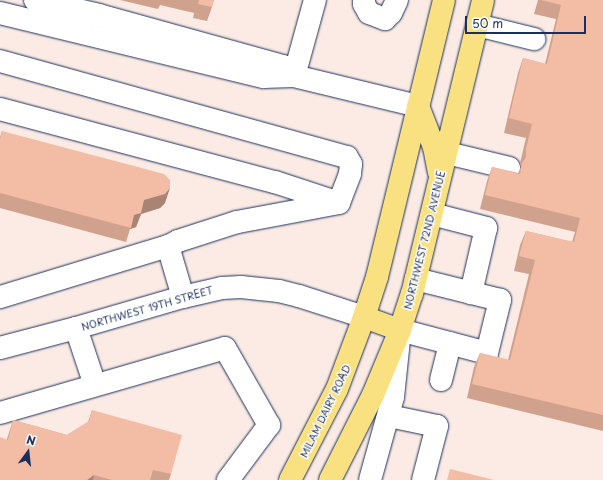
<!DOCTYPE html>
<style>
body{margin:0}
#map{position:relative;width:603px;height:480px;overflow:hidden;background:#fbebe4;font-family:"Playpen Sans",sans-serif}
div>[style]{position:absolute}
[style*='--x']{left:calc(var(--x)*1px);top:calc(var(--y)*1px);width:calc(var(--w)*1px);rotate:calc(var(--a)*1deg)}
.roads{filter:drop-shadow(0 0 1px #1b2f5e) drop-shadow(0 0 1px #1b2f5e)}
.minor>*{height:22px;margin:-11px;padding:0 11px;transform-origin:11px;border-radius:11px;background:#fff}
.major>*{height:22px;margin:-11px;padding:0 11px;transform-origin:11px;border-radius:11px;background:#f9e181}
.wall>*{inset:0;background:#d0a28e}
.shaded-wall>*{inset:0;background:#a98474}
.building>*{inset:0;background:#f2bca5}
span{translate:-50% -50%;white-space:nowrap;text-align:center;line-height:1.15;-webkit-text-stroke:3px #fff;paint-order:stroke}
.street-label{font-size:10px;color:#1b2f5e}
.north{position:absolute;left:8px;top:432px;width:40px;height:40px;-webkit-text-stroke:3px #fff;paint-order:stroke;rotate:15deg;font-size:11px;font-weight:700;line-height:16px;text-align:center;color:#1b2f5e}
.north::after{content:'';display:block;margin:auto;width:14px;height:18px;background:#1b2f5e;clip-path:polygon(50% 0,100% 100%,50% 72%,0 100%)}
.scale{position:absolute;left:465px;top:16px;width:121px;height:18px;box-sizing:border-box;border:2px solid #1b2f5e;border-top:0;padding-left:5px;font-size:12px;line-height:14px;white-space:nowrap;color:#1b2f5e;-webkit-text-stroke:3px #fff;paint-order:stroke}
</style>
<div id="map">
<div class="roads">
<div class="minor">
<div style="--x:35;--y:0;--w:66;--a:13.2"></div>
<div style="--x:99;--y:15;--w:191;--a:15.5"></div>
<div style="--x:283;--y:66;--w:12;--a:42"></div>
<div style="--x:364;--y:0;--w:4;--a:90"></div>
<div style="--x:364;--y:4;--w:10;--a:61"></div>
<div style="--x:369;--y:13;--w:17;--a:21"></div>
<div style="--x:385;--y:19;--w:8;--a:-45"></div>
<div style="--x:391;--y:13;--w:14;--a:-65"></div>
<div style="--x:0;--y:13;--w:271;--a:13.7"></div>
<div style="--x:263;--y:77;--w:31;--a:-2"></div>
<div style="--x:294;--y:76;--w:128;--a:13.6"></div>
<div style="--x:477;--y:25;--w:59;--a:13.8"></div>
<div style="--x:0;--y:61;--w:360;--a:15.5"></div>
<div style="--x:347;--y:157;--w:8;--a:60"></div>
<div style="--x:351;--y:164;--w:10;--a:96"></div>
<div style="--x:350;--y:174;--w:31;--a:111"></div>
<div style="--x:339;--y:203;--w:104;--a:169.4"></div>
<div style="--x:237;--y:222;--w:62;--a:162.1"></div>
<div style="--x:178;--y:241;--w:11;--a:153"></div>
<div style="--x:168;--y:246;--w:176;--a:163.1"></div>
<div style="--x:294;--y:76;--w:79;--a:-74.6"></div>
<div style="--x:0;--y:109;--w:285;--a:14.9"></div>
<div style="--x:275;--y:182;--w:64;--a:18.2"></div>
<div style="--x:447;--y:153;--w:64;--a:13.6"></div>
<div style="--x:432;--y:214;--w:56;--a:14.5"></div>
<div style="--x:486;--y:228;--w:67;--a:103"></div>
<div style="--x:168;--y:246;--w:53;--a:73.6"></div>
<div style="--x:76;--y:328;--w:60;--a:71.6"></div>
<div style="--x:0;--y:348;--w:79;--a:-14.7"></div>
<div style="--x:76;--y:328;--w:111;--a:-16.2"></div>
<div style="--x:183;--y:297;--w:40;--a:-13"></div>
<div style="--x:222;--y:288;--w:19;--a:-3"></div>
<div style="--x:241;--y:287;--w:38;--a:6"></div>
<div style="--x:279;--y:291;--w:21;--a:14"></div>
<div style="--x:299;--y:296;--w:68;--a:17.9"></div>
<div style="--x:441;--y:380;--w:38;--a:-76"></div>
<div style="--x:0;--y:413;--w:234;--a:-16.1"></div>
<div style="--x:225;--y:348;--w:89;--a:60.3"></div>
<div style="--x:269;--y:425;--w:69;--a:126.7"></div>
<div style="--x:389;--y:416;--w:49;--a:11.8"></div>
<div style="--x:437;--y:426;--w:56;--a:104.5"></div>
<div style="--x:370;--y:480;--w:86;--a:-74.5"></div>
<div style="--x:393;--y:397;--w:67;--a:-84"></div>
<div style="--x:400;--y:330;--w:90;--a:14.8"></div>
<div style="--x:487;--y:353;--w:55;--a:-76.2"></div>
<div style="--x:500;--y:300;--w:87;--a:-166"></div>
</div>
<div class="major">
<div style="--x:418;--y:106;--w:44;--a:68.7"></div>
<div style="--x:434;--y:147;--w:25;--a:79"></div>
<div style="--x:364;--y:317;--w:38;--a:20"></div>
<div style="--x:290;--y:480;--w:102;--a:-62.7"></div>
<div style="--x:337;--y:389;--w:77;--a:-69.4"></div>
<div style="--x:364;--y:317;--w:42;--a:-72"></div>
<div style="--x:377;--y:277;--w:285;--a:-76.4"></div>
<div style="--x:330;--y:480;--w:95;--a:-63.2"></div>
<div style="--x:373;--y:395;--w:70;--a:-67.4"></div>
<div style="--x:400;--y:330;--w:38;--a:-72"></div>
<div style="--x:412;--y:294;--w:302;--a:-76.4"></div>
</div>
</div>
<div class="wall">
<div style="clip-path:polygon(120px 0,214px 0,212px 7px,207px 21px,193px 18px,194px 13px,160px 5px,158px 9px)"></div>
<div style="clip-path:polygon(538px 0,603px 0,603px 431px,467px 398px,474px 367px,480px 353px,508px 360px,529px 274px,514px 271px,520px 245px,526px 231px,572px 242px,575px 232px,480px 209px,487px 181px,492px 167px,518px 173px,521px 167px,520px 163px,526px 138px,504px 133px,518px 73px,523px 58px,545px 64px,556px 19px,534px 14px)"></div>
<div style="clip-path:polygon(2px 131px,165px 203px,160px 208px,141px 214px,136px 227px,130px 229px,126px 242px,0 208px,0 137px)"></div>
<div style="clip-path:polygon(92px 410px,171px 474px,169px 480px,0 480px,7px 439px,13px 420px,67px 435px,88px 422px)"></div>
</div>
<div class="shaded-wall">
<div style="clip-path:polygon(170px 188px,165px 203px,160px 208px,141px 214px,136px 227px,130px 229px,134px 215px,144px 200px)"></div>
<div style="clip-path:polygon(94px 475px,93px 480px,87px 480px)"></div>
</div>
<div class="building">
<div style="clip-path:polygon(199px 0,214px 0,212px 7px,198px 4px)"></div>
<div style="clip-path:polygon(541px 0,603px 0,603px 415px,472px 384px,480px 353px,510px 360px,535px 260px,519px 256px,526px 231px,574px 242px,580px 218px,485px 195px,492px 167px,520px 174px,522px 163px,526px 157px,526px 149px,532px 124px,509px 118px,523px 58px,547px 64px,561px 5px)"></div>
<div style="clip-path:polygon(2px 131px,164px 174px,170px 180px,170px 188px,165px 194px,144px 200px,141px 213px,134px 215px,131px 228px,0 193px,0 139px)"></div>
<div style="clip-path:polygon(92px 410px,182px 435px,171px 474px,153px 470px,150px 480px,112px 480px,94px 475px,87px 480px,0 480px,0 437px,8px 440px,13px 420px,67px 435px,89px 421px)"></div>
<div style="clip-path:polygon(450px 469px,494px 480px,447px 480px)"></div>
</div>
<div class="street-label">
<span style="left:424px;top:240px;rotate:-76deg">NORTHWEST 72ND AVENUE</span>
<span style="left:147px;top:308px;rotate:-16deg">NORTHWEST 19TH STREET</span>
<span style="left:325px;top:411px;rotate:-64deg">MILAM DAIRY ROAD</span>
</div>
<div class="north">N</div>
<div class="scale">50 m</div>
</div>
